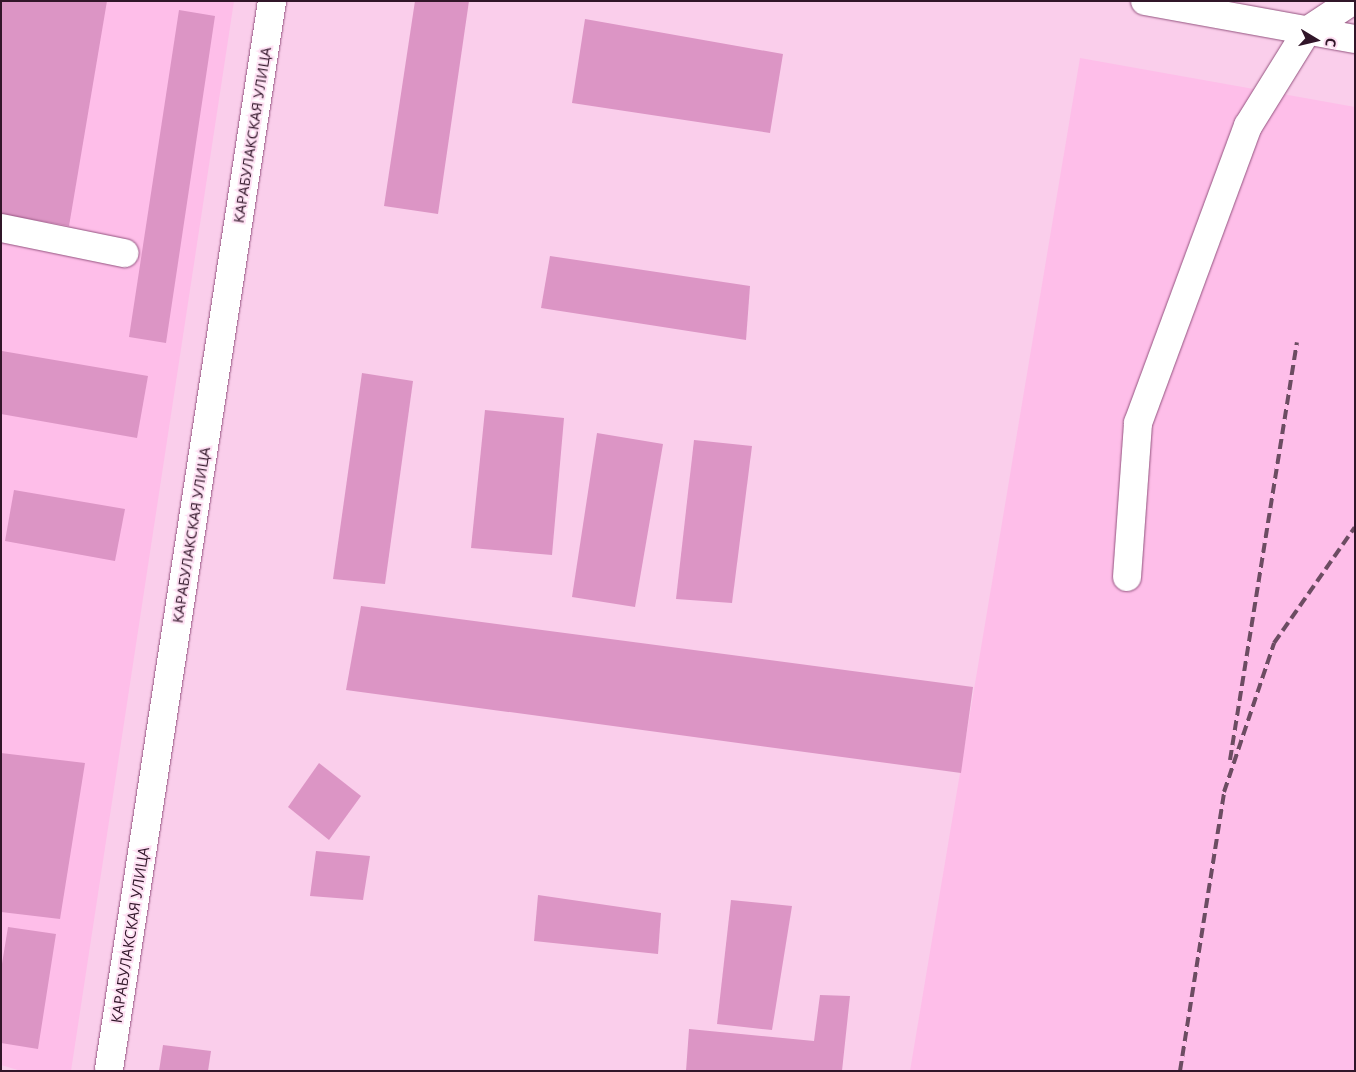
<!DOCTYPE html>
<meta charset="utf-8">
<style>
body{margin:0}
#map{position:relative;width:1356px;height:1072px;overflow:hidden;background:#faceeb;font-family:"Open Sans",sans-serif}
div>[style]{position:absolute}
[style*='--x']{left:calc(var(--x)*1px);top:calc(var(--y)*1px);width:calc(var(--w)*1px);rotate:calc(var(--a)*1deg)}
.built>*{inset:0;background:#febee9}
.building>*{inset:0;background:#dc95c5}
.roads{filter:drop-shadow(0 0 1px #93537f) drop-shadow(0 0 1px #93537f)}
.minor>*{height:28px;margin:-14px;padding:0 14px;transform-origin:14px;border-radius:14px;background:#fff}
.rail>*{height:4px;margin-top:-2px;transform-origin:0;background:repeating-linear-gradient(90deg,#6c4c62 0 10px,transparent 0 15px)}
span{translate:-50% -50%;white-space:nowrap;text-align:center;line-height:1.15;-webkit-text-stroke:4px #fee0f3;paint-order:stroke}
.street-label{font-size:15px;color:#311629}
.frame{position:absolute;inset:0;border:2px solid #311629;pointer-events:none}
.north{position:absolute;left:1291px;top:15px;width:50px;height:50px;-webkit-text-stroke:4px #fee0f3;paint-order:stroke;rotate:99deg;font-size:14px;font-weight:700;line-height:20px;text-align:center;color:#311629}
.north::after{content:'';display:block;margin:auto;width:18px;height:22px;background:#311629;clip-path:polygon(50% 0,100% 100%,50% 72%,0 100%)}
</style>
<div id="map">
<div class="built">
<div style="clip-path:polygon(1px 1px,234px 1px,71px 1071px,21px 1071px,1px 1065px)"></div>
<div style="clip-path:polygon(1080px 58px,1355px 107px,1355px 1071px,910px 1071px)"></div>
</div>
<div class="building">
<div style="clip-path:polygon(1px 1px,107px 1px,69px 226px,1px 214px)"></div>
<div style="clip-path:polygon(415px 1px,469px 1px,438px 214px,384px 206px)"></div>
<div style="clip-path:polygon(179px 10px,215px 16px,166px 343px,129px 337px)"></div>
<div style="clip-path:polygon(585px 19px,783px 54px,770px 133px,572px 103px)"></div>
<div style="clip-path:polygon(550px 256px,750px 286px,746px 340px,541px 308px)"></div>
<div style="clip-path:polygon(2px 351px,148px 376px,137px 438px,1px 414px)"></div>
<div style="clip-path:polygon(362px 373px,413px 381px,385px 584px,333px 579px)"></div>
<div style="clip-path:polygon(485px 410px,564px 418px,552px 555px,471px 548px)"></div>
<div style="clip-path:polygon(597px 433px,663px 444px,635px 607px,572px 597px)"></div>
<div style="clip-path:polygon(694px 440px,752px 446px,732px 603px,676px 599px)"></div>
<div style="clip-path:polygon(14px 490px,125px 509px,115px 561px,5px 541px)"></div>
<div style="clip-path:polygon(361px 606px,973px 687px,961px 773px,346px 690px)"></div>
<div style="clip-path:polygon(1px 753px,85px 763px,60px 919px,1px 912px)"></div>
<div style="clip-path:polygon(319px 763px,361px 796px,329px 840px,288px 807px)"></div>
<div style="clip-path:polygon(316px 851px,370px 856px,363px 900px,310px 896px)"></div>
<div style="clip-path:polygon(538px 895px,661px 913px,658px 954px,534px 941px)"></div>
<div style="clip-path:polygon(731px 900px,792px 906px,772px 1030px,717px 1024px)"></div>
<div style="clip-path:polygon(8px 927px,56px 934px,38px 1049px,1px 1043px,1px 970px)"></div>
<div style="clip-path:polygon(820px 995px,850px 996px,842px 1071px,686px 1071px,689px 1029px,814px 1041px)"></div>
<div style="clip-path:polygon(163px 1045px,211px 1051px,208px 1071px,159px 1071px)"></div>
</div>
<div class="roads">
<div class="minor">
<div style="--x:1145;--y:1;--w:213;--a:10.3"></div>
<div style="--x:1;--y:228;--w:126;--a:11.5"></div>
<div style="--x:1127;--y:577;--w:154;--a:-85.9"></div>
<div style="--x:1138;--y:423;--w:317;--a:-69.7"></div>
<div style="--x:1248;--y:126;--w:112;--a:-58.2"></div>
<div style="--x:1307;--y:31;--w:54;--a:-33.7"></div>
<div style="--x:109;--y:1069;--w:1080;--a:-81.32"></div>
</div>
</div>
<div class="rail">
<div style="--x:1230;--y:760;--w:423;--a:-80.9"></div>
<div style="--x:1180;--y:1071;--w:282;--a:-81"></div>
<div style="--x:1224;--y:792;--w:157;--a:-71.4"></div>
<div style="--x:1274;--y:643;--w:141;--a:-55.1"></div>
</div>
<div class="street-label">
<span style="left:252px;top:135px;rotate:-81deg">КАРАБУЛАКСКАЯ УЛИЦА</span>
<span style="left:191px;top:535px;rotate:-81deg">КАРАБУЛАКСКАЯ УЛИЦА</span>
<span style="left:130px;top:935px;rotate:-81deg">КАРАБУЛАКСКАЯ УЛИЦА</span>
</div>
<div class="frame"></div>
<div class="north">С</div>
</div>
